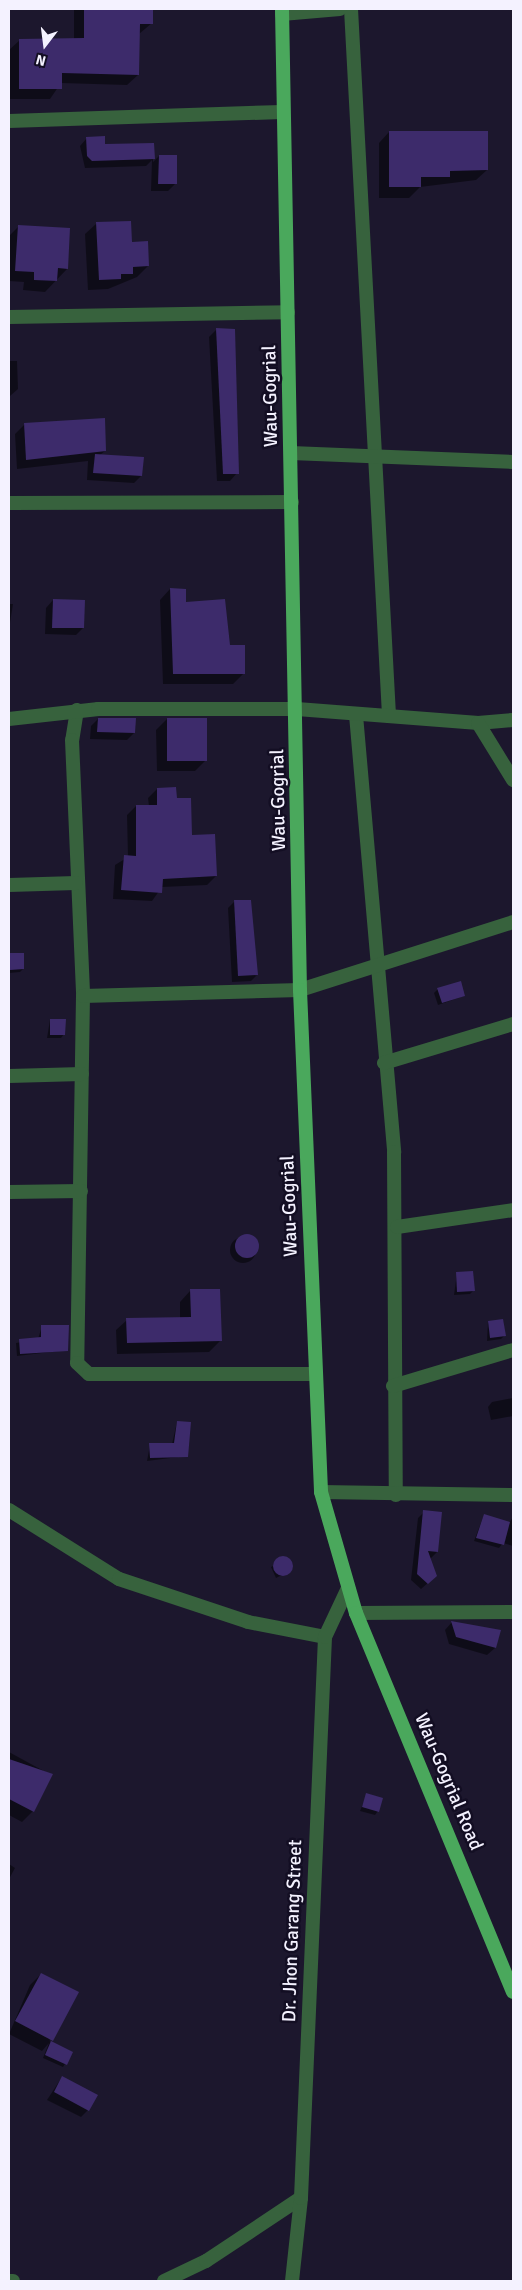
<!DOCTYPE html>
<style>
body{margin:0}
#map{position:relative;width:522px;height:2290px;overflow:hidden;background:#1c172d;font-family:Signika,sans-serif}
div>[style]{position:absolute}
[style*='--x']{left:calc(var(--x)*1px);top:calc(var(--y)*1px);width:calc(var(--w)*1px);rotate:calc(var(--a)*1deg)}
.shadow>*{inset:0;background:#0007}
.round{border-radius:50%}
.building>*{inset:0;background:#3d2b6b}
.minor>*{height:14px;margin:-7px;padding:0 7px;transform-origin:7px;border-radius:7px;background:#37623d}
.tertiary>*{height:14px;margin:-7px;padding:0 7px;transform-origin:7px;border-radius:7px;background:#37623d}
.primary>*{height:14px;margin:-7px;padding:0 7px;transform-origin:7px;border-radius:7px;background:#4aa85c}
span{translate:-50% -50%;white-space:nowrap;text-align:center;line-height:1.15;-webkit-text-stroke:5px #130e23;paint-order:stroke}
.street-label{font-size:19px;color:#f4f2ff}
.frame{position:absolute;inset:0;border:10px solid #f4f2ff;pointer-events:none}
.north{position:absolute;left:20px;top:20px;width:50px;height:50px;-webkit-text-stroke:4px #130e23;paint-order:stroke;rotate:195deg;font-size:14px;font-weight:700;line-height:20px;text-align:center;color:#f4f2ff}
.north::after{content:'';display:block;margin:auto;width:18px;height:22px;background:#f4f2ff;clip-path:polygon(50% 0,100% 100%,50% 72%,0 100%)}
</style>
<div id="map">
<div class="shadow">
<div style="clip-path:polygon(74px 9px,152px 9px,152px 23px,139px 34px,138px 75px,127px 85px,61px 83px,50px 99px,9px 99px,9px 50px,20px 40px,74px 40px)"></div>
<div style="clip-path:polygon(389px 132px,487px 170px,476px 180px,420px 187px,409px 198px,379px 198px,379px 143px)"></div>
<div style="clip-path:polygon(87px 138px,104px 145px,153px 145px,153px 162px,159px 156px,175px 184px,168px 191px,151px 191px,152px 160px,146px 166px,85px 168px,80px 146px)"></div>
<div style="clip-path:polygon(96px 224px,130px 243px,148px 266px,137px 277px,108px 289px,88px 290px,85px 234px)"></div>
<div style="clip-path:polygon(18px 227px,67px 269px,45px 292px,23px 290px,24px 282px,9px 281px,9px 236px)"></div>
<div style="clip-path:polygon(216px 330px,237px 473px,230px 481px,217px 481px,209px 337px)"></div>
<div style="clip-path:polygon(9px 361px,17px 361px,18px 389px,10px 396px)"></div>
<div style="clip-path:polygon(25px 424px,105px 451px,100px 455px,141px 476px,134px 483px,87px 480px,88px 461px,17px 469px,15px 434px)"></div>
<div style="clip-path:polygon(170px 589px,185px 590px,184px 604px,244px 673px,233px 684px,163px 684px,160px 600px)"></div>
<div style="clip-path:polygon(53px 600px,83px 628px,76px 635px,45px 634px,46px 608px)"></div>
<div style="clip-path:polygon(9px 604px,13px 604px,9px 629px)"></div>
<div style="clip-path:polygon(98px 719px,134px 733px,127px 740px,90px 739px,91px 726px)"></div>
<div style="clip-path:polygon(167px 719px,206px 760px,195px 771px,157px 771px,156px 730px)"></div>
<div style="clip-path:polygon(157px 789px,175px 800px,191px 836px,216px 876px,207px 885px,162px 887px,152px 901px,113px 899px,115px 865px,128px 857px,127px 815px,136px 806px,149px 806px,148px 798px)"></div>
<div style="clip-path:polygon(234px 902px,257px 975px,251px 981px,232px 982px,228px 908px)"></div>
<div style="clip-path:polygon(10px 954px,23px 969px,20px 972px,9px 973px)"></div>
<div style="clip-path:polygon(438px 989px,464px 996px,438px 1005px,434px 993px)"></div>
<div style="clip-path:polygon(50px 1020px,64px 1034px,61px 1038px,47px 1038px)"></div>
<div class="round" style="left:230px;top:1237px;width:26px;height:26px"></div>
<div style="clip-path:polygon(457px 1273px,473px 1291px,470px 1294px,454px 1295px)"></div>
<div style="clip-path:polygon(190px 1291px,220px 1341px,209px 1352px,117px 1354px,116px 1330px,127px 1320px,180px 1318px,180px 1302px)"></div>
<div style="clip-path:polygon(488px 1322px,504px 1336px,501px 1339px,487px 1341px)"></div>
<div style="clip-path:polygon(42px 1326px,67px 1350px,17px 1356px,16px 1343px,38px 1339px)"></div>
<div style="clip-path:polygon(513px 1398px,513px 1416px,491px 1420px,488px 1407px,492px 1402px)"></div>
<div style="clip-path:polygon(177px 1422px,186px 1456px,147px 1461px,150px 1445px,172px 1444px)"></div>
<div style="clip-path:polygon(424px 1512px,437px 1552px,430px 1559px,429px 1582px,421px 1589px,411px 1580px,418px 1518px)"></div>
<div style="clip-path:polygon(484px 1515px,509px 1523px,513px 1517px,513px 1546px,503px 1543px,499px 1548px,474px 1541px)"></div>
<div style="clip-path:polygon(286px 1559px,290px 1571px,276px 1578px,271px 1567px)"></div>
<div style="clip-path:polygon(452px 1622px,499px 1631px,495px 1648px,487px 1655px,449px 1644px,445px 1630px)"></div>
<div style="clip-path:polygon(9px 1752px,51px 1775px,33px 1811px,22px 1822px,9px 1815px)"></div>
<div style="clip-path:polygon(367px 1795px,378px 1811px,375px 1815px,360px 1811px)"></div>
<div style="clip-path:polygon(9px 1864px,15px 1868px,9px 1879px)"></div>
<div style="clip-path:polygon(41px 1974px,50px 2042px,72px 2052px,63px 2067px,43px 2058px,49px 2043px,42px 2051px,9px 2034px,30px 1985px)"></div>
<div style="clip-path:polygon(62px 2077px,88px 2110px,81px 2117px,47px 2100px)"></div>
</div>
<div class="building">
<div style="clip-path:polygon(84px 9px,153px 9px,153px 24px,140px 24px,139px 75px,62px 73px,62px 89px,19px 89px,19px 39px,84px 38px)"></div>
<div style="clip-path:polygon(389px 131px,488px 131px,488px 170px,450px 171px,450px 177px,421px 177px,421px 187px,389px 187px)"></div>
<div style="clip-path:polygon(105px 136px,105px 144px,154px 143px,155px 159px,92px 161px,87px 156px,86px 137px)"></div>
<div style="clip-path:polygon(159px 155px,177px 155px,177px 184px,158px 184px)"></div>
<div style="clip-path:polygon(131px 221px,132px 242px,148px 241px,149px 266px,133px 267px,133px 274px,121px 274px,121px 279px,99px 280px,96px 222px)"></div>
<div style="clip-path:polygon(18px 225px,70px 228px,68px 269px,58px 268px,57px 281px,34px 280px,34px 272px,15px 271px)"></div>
<div style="clip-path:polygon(216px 328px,235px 329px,239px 474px,223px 474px)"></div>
<div style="clip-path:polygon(105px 418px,106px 451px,26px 460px,24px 423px)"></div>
<div style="clip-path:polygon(95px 454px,144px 457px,142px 476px,93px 473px)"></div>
<div style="clip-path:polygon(170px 588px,186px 589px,186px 602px,225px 599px,230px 645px,245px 645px,245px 674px,173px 674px)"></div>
<div style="clip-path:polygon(53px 599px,85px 600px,84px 628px,52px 628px)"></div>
<div style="clip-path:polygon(98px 718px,136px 718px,135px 733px,97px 732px)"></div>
<div style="clip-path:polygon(167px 718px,207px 718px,207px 761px,167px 761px)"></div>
<div style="clip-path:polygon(176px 787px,177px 798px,191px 798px,192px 835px,215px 834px,217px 876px,163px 879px,162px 893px,121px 890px,124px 855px,136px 856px,136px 805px,157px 805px,157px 788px)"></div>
<div style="clip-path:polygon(234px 900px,251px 900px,258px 975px,238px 976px)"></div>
<div style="clip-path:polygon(9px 953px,24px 953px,24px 969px,10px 970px)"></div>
<div style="clip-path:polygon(461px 981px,465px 996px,442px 1003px,437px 988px)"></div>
<div style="clip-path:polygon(50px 1019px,66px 1019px,65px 1035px,50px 1035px)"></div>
<div class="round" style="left:235px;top:1234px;width:24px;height:24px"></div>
<div style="clip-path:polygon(473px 1271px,475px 1291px,457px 1292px,456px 1272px)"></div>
<div style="clip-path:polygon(190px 1289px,220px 1289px,222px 1341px,127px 1343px,126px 1318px,191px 1317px)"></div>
<div style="clip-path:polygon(503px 1319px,506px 1336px,490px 1338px,488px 1321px)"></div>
<div style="clip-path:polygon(41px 1325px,69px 1325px,68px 1351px,20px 1354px,19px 1339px,41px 1337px)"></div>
<div style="clip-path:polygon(177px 1421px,191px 1422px,188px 1457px,150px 1458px,149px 1443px,174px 1443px)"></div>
<div style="clip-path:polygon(423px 1510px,442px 1512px,438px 1552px,428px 1551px,437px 1576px,428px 1584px,417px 1574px)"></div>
<div style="clip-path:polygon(484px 1514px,510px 1522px,504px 1545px,476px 1538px)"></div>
<div class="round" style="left:273px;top:1556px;width:20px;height:20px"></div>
<div style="clip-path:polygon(451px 1621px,501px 1630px,496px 1648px,456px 1637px)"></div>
<div style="clip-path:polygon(9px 1759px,53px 1774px,34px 1812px,9px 1799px)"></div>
<div style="clip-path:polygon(366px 1793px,383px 1798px,379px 1812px,362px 1807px)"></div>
<div style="clip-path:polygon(41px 1973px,79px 1992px,53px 2041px,15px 2021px)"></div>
<div style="clip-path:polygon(51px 2041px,73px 2052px,67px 2065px,45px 2055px)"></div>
<div style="clip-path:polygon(62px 2076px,98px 2095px,89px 2111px,54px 2092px)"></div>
</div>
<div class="minor">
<div style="--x:351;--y:9;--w:708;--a:86.92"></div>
<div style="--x:282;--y:14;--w:58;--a:-4.9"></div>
<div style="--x:9;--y:121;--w:273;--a:-1.9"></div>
<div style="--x:9;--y:317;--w:279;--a:-1"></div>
<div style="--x:291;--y:453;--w:222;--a:2.3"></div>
<div style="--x:9;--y:503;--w:283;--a:-0.2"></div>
<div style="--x:77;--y:710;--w:30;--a:99"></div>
<div style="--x:72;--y:740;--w:256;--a:87.5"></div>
<div style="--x:83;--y:996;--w:367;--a:90.9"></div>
<div style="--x:77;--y:1363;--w:16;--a:43"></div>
<div style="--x:89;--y:1374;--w:225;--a:0"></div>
<div style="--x:356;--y:715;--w:439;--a:85"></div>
<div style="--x:394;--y:1152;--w:343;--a:89.7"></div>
<div style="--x:9;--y:719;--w:90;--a:-6.4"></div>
<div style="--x:98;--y:709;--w:199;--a:0"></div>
<div style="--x:297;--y:709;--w:182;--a:4.4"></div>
<div style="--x:478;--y:723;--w:35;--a:-5"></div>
<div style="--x:478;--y:723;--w:67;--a:58.4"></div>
<div style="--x:9;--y:885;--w:67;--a:-1.7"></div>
<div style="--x:83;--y:996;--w:217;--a:-1.6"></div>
<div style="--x:300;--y:990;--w:224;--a:-17.7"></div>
<div style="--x:384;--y:1063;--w:135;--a:-16.8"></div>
<div style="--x:9;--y:1076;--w:73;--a:-1.6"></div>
<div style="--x:9;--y:1192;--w:72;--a:-0.8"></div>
<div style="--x:397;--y:1227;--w:117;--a:-8.3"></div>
<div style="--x:393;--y:1386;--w:125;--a:-16.7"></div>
<div style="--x:321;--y:1492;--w:192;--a:0.9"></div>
<div style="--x:9;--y:1510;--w:130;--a:32.1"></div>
<div style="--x:119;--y:1579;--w:136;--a:18.4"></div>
<div style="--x:248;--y:1622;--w:78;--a:11"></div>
<div style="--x:356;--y:1613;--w:157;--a:-0.4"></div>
<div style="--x:9;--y:2281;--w:4;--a:0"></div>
<div style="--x:164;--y:2281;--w:47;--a:-25.5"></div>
<div style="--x:206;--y:2261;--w:114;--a:-33.6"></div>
</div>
<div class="tertiary">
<div style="--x:292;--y:2281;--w:83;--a:-83.8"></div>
<div style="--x:301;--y:2198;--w:562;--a:-87.55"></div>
<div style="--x:325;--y:1637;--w:54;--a:-64.9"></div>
</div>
<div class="primary">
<div style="--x:282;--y:9;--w:981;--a:88.95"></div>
<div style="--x:300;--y:990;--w:502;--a:87.6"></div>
<div style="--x:321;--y:1492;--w:126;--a:73.9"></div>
<div style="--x:356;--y:1613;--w:410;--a:67.5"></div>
</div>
<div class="street-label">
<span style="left:271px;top:396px;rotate:-91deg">Wau-Gogrial</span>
<span style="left:279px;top:800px;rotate:-91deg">Wau-Gogrial</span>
<span style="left:290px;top:1206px;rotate:-92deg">Wau-Gogrial</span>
<span style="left:448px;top:1782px;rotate:67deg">Wau-Gogrial Road</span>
<span style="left:293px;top:1931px;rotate:-88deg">Dr. Jhon Garang Street</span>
</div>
<div class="frame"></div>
<div class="north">N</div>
</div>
